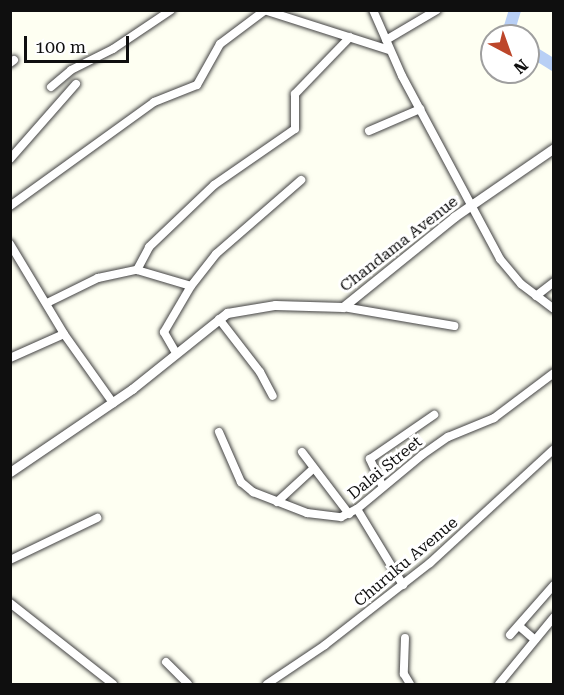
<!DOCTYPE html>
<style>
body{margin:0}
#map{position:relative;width:564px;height:695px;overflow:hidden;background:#fefff2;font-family:"Roboto Serif",serif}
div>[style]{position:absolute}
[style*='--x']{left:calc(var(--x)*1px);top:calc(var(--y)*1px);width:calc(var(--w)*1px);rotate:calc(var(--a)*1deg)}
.river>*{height:12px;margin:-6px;padding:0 6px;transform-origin:6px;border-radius:6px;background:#b8cff5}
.roads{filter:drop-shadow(0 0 2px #424242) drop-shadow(0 0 2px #424242)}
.minor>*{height:8px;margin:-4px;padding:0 4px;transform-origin:4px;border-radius:4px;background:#fff}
.tertiary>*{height:9px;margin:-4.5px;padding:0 4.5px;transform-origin:4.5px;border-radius:4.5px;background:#fff}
span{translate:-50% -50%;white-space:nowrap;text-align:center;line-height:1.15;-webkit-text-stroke:6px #fff;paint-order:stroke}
.street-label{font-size:16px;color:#0f0f0f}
.frame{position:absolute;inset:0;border:12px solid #0f0f0f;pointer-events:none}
.north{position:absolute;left:480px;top:24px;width:60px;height:60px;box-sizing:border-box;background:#fff;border:2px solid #9f9f9f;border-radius:50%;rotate:139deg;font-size:16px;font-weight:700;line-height:24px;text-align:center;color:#0f0f0f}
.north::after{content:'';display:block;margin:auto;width:21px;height:27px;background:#bd462a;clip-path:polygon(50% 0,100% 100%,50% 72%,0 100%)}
.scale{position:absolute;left:24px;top:36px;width:105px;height:27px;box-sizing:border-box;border:3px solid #0f0f0f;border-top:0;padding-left:8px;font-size:18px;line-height:21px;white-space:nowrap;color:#0f0f0f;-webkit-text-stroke:4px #fff;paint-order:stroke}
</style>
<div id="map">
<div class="river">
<div style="--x:512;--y:36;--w:5;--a:-143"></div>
<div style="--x:508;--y:33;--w:24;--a:-73"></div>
<div style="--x:528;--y:49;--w:31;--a:32"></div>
</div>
<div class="roads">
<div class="minor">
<div style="--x:264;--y:10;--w:131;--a:17.7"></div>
<div style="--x:373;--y:10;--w:72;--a:66.3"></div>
<div style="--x:402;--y:76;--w:208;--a:61.8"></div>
<div style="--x:500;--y:259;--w:33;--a:50"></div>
<div style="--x:521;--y:284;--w:41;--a:37.1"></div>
<div style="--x:386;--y:40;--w:59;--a:-30.5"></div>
<div style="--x:10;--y:63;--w:5;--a:-37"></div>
<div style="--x:51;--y:87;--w:26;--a:-40"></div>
<div style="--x:71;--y:70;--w:47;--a:-26.6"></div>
<div style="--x:113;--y:49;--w:70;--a:-33.9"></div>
<div style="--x:369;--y:131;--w:56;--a:-23.3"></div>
<div style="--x:10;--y:159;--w:100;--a:-48.7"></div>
<div style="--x:10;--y:206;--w:178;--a:-35.8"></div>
<div style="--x:154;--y:102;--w:46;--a:-21.6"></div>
<div style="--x:197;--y:85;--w:47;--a:-60.7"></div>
<div style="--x:220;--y:44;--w:55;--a:-36.9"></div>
<div style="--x:10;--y:244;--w:105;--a:59"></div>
<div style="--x:64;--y:334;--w:85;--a:54.6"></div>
<div style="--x:137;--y:270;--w:26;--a:-62"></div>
<div style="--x:149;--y:247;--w:90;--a:-43.6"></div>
<div style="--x:214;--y:185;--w:98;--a:-34.7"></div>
<div style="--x:295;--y:129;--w:35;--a:-90"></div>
<div style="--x:295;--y:94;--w:79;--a:-46"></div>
<div style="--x:536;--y:296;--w:23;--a:-38"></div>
<div style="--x:47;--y:303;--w:57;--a:-26.1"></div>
<div style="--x:98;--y:278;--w:40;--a:-12"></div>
<div style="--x:137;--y:270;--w:56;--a:16.5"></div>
<div style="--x:343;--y:307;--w:113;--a:9.7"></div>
<div style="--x:219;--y:319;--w:67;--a:52.3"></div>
<div style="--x:260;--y:372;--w:27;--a:62"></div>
<div style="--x:176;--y:353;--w:24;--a:-120"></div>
<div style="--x:164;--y:332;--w:53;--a:-59.6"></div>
<div style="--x:191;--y:286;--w:41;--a:-52"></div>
<div style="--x:216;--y:254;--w:113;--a:-41"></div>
<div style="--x:10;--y:358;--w:59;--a:-24"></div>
<div style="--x:219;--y:432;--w:55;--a:66.3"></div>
<div style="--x:241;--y:482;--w:16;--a:40"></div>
<div style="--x:253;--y:492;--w:58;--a:21.3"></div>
<div style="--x:307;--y:513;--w:34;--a:7"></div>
<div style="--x:341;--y:517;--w:18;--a:-27"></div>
<div style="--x:357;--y:509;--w:85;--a:-39.7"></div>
<div style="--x:422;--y:455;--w:32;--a:-35"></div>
<div style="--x:448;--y:437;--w:50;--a:-22.4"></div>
<div style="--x:494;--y:418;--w:75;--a:-36.9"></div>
<div style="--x:302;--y:452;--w:78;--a:52.8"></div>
<div style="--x:382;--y:485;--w:29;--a:-115"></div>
<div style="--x:370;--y:459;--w:78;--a:-34.5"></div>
<div style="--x:277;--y:502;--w:50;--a:-42.6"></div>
<div style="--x:357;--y:509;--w:89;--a:58.8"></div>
<div style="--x:10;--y:560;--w:97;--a:-25.8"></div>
<div style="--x:10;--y:603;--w:131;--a:38.2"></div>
<div style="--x:519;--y:626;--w:21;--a:41"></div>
<div style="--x:510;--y:635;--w:67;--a:-48.7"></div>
<div style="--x:405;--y:638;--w:36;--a:92"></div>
<div style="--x:404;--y:674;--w:12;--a:59"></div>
<div style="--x:166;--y:662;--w:31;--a:45"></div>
<div style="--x:267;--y:684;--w:70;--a:-33.9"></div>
<div style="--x:325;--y:645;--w:133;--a:-38"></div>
<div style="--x:430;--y:563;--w:168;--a:-42.6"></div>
<div style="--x:499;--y:684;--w:87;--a:-50.6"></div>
</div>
<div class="tertiary">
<div style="--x:10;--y:472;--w:148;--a:-34.2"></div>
<div style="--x:132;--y:389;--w:122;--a:-38.7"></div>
<div style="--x:227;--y:313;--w:49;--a:-9.5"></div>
<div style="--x:275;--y:305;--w:68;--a:1.7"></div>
<div style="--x:343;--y:307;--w:143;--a:-39"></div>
<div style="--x:454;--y:217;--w:121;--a:-34.6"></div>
</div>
</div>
<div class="street-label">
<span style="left:399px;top:244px;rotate:-38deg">Chandama Avenue</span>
<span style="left:385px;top:468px;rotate:-39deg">Dalai Street</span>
<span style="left:406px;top:562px;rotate:-40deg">Churuku Avenue</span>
</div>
<div class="frame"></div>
<div class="north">N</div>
<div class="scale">100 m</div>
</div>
